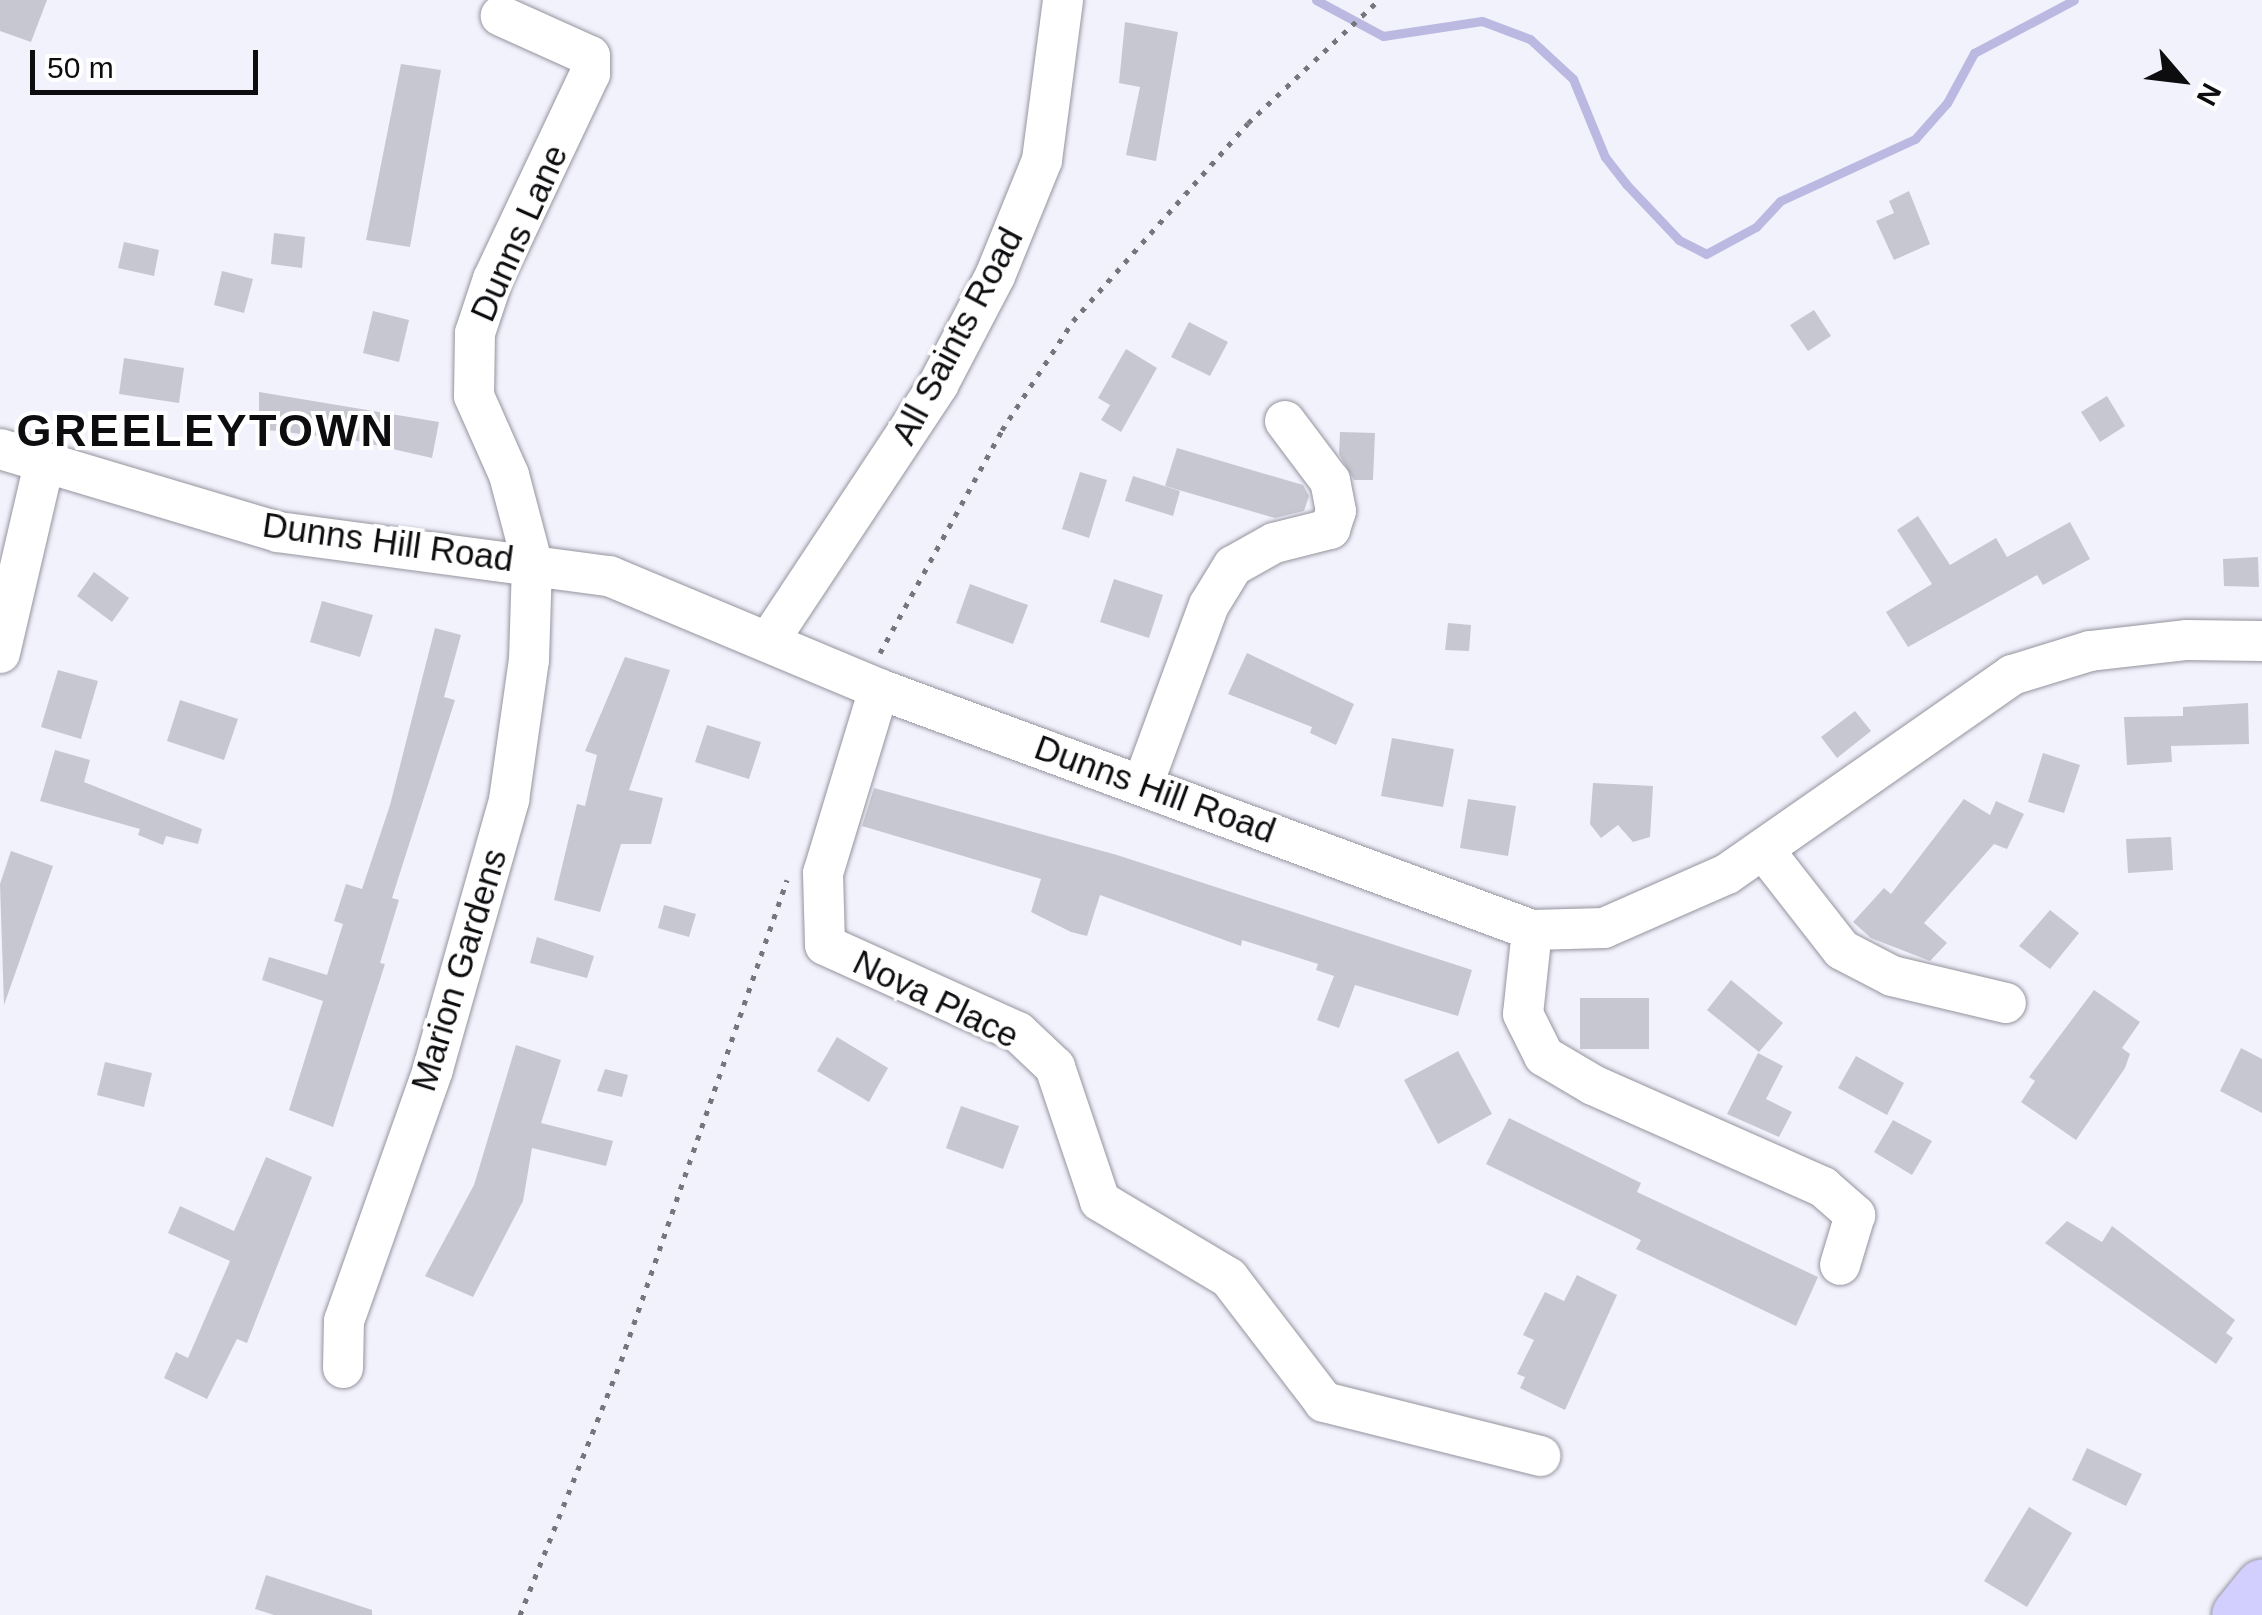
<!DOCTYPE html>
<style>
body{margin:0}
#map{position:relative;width:2262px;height:1615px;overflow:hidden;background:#f2f2fd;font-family:Helvetica,sans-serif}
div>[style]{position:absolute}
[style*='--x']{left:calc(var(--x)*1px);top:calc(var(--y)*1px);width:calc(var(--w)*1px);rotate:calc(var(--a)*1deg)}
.stream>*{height:9px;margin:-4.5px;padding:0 4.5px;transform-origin:4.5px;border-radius:4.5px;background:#bbb9e1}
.building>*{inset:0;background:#c7c7d1}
.path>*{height:5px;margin-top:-2.5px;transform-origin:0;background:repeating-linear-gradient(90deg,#75757c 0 5px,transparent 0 13px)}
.roads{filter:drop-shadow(0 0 2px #95949e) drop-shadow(0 0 2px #95949e)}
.minor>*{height:40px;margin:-20px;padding:0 20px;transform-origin:20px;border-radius:20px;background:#fff}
.major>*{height:52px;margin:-26px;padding:0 26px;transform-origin:26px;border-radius:26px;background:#d2cefe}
span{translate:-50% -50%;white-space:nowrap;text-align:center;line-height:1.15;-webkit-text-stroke:8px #fff;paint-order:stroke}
.street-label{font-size:35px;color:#0d0d10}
.district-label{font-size:45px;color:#0d0d10;font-weight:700;letter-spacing:2.5px}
.north{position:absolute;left:2132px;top:30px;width:100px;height:100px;-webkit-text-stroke:8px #fff;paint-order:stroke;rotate:118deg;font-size:28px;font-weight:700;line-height:40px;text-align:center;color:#0d0d10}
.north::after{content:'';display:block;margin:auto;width:35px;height:45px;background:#0d0d10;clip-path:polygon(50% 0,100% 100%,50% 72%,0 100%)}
.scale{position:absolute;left:30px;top:50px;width:228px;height:45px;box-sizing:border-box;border:5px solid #0d0d10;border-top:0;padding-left:12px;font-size:30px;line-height:35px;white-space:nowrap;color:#0d0d10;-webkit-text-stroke:8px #fff;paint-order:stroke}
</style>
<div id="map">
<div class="stream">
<div style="--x:1316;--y:0;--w:76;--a:28.2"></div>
<div style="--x:1383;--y:36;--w:100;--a:-8.6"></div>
<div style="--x:1482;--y:21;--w:51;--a:20.6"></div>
<div style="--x:1530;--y:39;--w:59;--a:42.9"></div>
<div style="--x:1573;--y:79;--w:84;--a:67.7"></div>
<div style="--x:1605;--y:157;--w:34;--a:52"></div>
<div style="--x:1626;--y:184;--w:77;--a:46.6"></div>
<div style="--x:1679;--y:240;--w:30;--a:27"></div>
<div style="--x:1706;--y:254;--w:57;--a:-28.4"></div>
<div style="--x:1756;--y:227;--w:35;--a:-47"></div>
<div style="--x:1780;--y:201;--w:149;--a:-24.7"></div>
<div style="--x:1915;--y:139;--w:48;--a:-48.4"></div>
<div style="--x:1947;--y:103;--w:57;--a:-61.6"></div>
<div style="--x:1974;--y:53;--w:113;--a:-27.9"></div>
</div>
<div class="building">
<div style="clip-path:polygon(0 0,47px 0,31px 42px,0 31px)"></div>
<div style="clip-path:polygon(1125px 22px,1178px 32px,1156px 161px,1126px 155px,1140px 87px,1119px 83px)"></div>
<div style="clip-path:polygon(401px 64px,441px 70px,410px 247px,366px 240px)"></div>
<div style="clip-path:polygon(1909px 191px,1930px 244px,1894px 260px,1876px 221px,1894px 213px,1889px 201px)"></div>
<div style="clip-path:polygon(274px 233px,305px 237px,302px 268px,271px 264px)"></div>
<div style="clip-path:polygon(124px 242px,159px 250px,154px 276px,118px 268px)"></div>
<div style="clip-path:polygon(222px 271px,253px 279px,244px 313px,214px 305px)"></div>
<div style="clip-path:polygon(1814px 310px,1831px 336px,1808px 351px,1790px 325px)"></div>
<div style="clip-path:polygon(373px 311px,409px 320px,399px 362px,363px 353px)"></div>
<div style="clip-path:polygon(1189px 322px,1228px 342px,1210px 376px,1171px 357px)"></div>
<div style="clip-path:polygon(1126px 349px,1157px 368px,1121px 432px,1101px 420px,1110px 405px,1098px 398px)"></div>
<div style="clip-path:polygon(124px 358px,184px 368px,179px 403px,119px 394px)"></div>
<div style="clip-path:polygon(259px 392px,439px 422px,432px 458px,353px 440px,259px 429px)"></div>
<div style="clip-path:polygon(2107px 396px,2125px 426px,2100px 442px,2081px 412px)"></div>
<div style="clip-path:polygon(1340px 432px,1375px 433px,1373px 480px,1354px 480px,1339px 454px)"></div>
<div style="clip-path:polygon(1177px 448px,1303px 485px,1309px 496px,1304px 511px,1275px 518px,1165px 486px)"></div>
<div style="clip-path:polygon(1080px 472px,1107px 480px,1089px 538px,1062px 529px)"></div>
<div style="clip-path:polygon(1133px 476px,1180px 491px,1173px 516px,1125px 501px)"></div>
<div style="clip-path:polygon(1918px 516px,1950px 565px,1996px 538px,2007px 557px,2070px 522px,2090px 559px,2043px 585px,2037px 575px,1908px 647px,1886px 612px,1932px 584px,1897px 530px)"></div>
<div style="clip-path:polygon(2258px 557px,2259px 587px,2224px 586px,2223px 559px)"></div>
<div style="clip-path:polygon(94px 572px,129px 598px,112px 622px,77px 596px)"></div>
<div style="clip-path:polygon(1114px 579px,1163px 595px,1149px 638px,1100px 622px)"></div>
<div style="clip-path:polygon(970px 584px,1028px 605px,1013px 644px,956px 623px)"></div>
<div style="clip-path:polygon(322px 601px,373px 615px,360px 657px,310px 642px)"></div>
<div style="clip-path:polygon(1448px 623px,1471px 625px,1469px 651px,1445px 650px)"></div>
<div style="clip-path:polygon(435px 628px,461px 635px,444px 697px,455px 700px,392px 898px,399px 900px,380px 963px,385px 964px,333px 1127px,289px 1110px,323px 1001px,262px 980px,269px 957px,327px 975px,343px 924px,334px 921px,346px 884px,362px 889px,390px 805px)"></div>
<div style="clip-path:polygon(1247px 653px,1354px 704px,1336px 745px,1310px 733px,1312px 727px,1228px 694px)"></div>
<div style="clip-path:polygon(625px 657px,670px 670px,629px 790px,663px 798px,651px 844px,621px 844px,600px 912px,554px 900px,577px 804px,585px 806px,597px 755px,585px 751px)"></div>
<div style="clip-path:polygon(58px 670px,98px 681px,81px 739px,41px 727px)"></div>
<div style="clip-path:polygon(180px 700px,238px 719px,224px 760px,167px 741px)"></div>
<div style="clip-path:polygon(2248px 703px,2249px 744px,2171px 746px,2172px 762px,2127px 765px,2124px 717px,2183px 716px,2183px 707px)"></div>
<div style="clip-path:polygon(1855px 711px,1871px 731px,1837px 758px,1821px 737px)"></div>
<div style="clip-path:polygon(707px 725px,761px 742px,749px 779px,695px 762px)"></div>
<div style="clip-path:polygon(1392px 738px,1454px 749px,1443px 807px,1381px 796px)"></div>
<div style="clip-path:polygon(55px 750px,90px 760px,84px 782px,202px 829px,198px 844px,166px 836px,163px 845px,138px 835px,140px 829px,40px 801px)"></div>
<div style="clip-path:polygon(2043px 753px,2080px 765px,2064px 813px,2028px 802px)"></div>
<div style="clip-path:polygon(1593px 783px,1653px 786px,1650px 837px,1633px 842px,1618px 825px,1601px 838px,1590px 824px)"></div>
<div style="clip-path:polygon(874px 788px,1117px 855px,1472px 970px,1458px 1016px,1355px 985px,1339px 1028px,1317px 1020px,1334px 976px,1316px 970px,1318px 964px,1242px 940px,1241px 946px,1100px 895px,1087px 936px,1071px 932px,1031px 912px,1041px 879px,862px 826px)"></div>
<div style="clip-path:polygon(1468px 799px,1516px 806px,1508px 856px,1460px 848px)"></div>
<div style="clip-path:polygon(1964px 799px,1990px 815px,1996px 801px,2024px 814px,2007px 849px,1994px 844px,1924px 923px,1947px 943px,1930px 961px,1871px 938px,1853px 922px,1884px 888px,1891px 894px)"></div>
<div style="clip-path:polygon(2171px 837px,2173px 870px,2128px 873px,2126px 839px)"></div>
<div style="clip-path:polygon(11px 851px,53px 866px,4px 1005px,0 884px)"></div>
<div style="clip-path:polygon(664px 905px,696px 914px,689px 937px,658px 928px)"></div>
<div style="clip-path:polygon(2050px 910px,2079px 933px,2050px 969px,2019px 946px)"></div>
<div style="clip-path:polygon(537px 937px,594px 956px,587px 978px,530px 963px)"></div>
<div style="clip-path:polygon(1731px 980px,1783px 1023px,1759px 1052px,1707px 1010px)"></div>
<div style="clip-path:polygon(2094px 990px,2140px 1022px,2122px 1048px,2130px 1054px,2125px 1068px,2076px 1140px,2021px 1102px,2035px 1081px,2029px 1077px)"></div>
<div style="clip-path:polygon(1580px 998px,1649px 998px,1649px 1049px,1580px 1049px)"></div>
<div style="clip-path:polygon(837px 1037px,888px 1068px,869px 1102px,817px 1071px)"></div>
<div style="clip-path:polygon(516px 1045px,561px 1060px,541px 1123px,613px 1141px,606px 1166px,532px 1148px,523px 1201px,473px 1297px,425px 1276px,474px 1185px)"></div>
<div style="clip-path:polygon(2241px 1048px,2262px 1059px,2262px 1113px,2220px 1091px)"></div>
<div style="clip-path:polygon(1458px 1051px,1492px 1114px,1438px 1144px,1404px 1080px)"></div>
<div style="clip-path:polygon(1758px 1053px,1783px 1066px,1766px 1099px,1792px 1112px,1779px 1137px,1727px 1114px)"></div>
<div style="clip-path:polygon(1856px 1056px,1904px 1083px,1887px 1115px,1838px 1088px)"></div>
<div style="clip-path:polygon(105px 1062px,152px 1073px,144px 1107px,97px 1095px)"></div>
<div style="clip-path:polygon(605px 1069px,628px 1075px,622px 1097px,597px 1091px)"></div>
<div style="clip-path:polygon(961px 1106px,1019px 1126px,1003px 1169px,946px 1148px)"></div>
<div style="clip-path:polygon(1509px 1118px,1641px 1183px,1637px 1192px,1818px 1277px,1796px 1326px,1636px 1249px,1641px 1240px,1486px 1164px)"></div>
<div style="clip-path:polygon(1893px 1120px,1932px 1141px,1912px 1175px,1874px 1152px)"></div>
<div style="clip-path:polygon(266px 1157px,312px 1177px,247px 1343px,237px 1339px,207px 1399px,164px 1378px,176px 1352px,188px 1358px,230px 1261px,168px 1233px,180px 1206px,234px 1231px)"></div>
<div style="clip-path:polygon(2067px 1221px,2102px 1242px,2112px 1226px,2235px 1320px,2226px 1333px,2233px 1338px,2216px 1364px,2045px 1243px)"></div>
<div style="clip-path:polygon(1577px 1275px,1617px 1295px,1565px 1410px,1520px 1388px,1525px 1377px,1517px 1374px,1534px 1340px,1523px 1335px,1545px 1292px,1564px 1301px)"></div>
<div style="clip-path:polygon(2087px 1448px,2142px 1474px,2126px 1506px,2072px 1480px)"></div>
<div style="clip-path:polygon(2029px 1507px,2072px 1533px,2027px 1607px,1984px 1581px)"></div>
<div style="clip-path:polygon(266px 1575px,372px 1610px,372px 1615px,274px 1615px,255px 1609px)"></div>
</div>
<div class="path">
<div style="--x:880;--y:653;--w:254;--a:-61.3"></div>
<div style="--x:1002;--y:430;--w:130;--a:-56.9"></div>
<div style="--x:1073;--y:321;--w:264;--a:-48.5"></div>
<div style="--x:1248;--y:123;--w:180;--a:-43.2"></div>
<div style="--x:520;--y:1615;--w:273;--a:-68.3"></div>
<div style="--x:621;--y:1361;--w:509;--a:-70.96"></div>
</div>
<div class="roads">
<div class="minor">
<div style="--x:0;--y:449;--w:290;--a:16.6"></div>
<div style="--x:278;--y:532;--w:334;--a:7.6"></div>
<div style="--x:609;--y:576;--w:293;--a:22.7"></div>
<div style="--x:879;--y:689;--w:696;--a:20.26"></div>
<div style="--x:1532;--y:930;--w:72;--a:-1.6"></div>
<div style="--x:1604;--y:928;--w:134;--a:-23.7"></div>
<div style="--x:1727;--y:874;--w:348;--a:-34.9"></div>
<div style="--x:2012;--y:675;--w:82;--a:-17.1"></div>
<div style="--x:2090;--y:651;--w:98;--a:-6.5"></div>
<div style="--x:2187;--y:640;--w:75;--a:0.8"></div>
<div style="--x:770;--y:639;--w:305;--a:-56.5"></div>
<div style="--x:938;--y:385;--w:123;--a:-62.4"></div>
<div style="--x:995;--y:276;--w:125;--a:-67.9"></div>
<div style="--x:1042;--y:160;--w:161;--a:-82.5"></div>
<div style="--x:0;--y:653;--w:194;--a:-76.9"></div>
<div style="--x:879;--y:689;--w:192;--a:106.9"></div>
<div style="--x:823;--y:873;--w:72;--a:88.4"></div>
<div style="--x:825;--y:945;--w:212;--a:24.3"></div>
<div style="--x:1018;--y:1032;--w:51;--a:43.4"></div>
<div style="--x:1055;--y:1067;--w:141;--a:71.4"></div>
<div style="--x:1100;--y:1201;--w:150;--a:30.8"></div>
<div style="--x:1229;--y:1278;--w:156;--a:52.5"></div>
<div style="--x:1324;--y:1402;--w:223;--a:14"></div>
<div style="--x:1143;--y:784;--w:191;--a:-69.8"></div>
<div style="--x:1209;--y:605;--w:46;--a:-58.4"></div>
<div style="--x:1233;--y:566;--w:47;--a:-29.3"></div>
<div style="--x:1274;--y:543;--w:58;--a:-14"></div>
<div style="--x:1330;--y:529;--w:19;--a:-72"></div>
<div style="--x:1336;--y:511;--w:31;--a:-101"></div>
<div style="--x:1330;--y:481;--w:75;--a:-126.9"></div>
<div style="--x:1763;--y:849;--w:128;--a:52"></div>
<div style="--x:1842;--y:950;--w:56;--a:27.5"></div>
<div style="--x:1892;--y:976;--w:117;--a:13.3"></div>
<div style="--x:1532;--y:930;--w:84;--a:96.1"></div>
<div style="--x:1523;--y:1014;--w:47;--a:63.4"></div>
<div style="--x:1544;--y:1056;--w:57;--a:30.6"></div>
<div style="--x:1593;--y:1085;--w:252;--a:23.9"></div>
<div style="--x:1823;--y:1187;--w:43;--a:41.2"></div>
<div style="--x:1855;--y:1215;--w:52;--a:106.7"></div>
<div style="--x:343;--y:1368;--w:47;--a:-88.8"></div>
<div style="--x:344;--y:1321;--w:267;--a:-70.5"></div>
<div style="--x:433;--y:1069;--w:280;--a:-74.2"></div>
<div style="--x:509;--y:800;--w:141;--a:-81.9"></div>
<div style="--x:529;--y:660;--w:98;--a:-88.2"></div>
<div style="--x:532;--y:562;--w:90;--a:-104.8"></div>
<div style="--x:509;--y:475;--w:86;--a:-113.9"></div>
<div style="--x:474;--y:396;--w:63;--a:-89.1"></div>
<div style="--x:475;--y:333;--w:57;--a:-71.6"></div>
<div style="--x:493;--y:279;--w:227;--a:-64.7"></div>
<div style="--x:590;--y:74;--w:18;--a:-90"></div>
<div style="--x:590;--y:56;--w:98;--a:-155.8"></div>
</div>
<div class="major">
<div style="--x:2238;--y:1615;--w:38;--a:-51"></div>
</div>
</div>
<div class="street-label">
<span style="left:519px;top:233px;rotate:-66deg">Dunns Lane</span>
<span style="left:957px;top:336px;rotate:-62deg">All Saints Road</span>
<span style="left:388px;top:542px;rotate:8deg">Dunns Hill Road</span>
<span style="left:1155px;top:789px;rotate:20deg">Dunns Hill Road</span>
<span style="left:459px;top:970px;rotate:-73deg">Marion Gardens</span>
<span style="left:936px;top:999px;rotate:26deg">Nova Place</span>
</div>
<div class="district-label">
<span style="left:206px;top:431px">GREELEYTOWN</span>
</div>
<div class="north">N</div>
<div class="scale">50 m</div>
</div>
